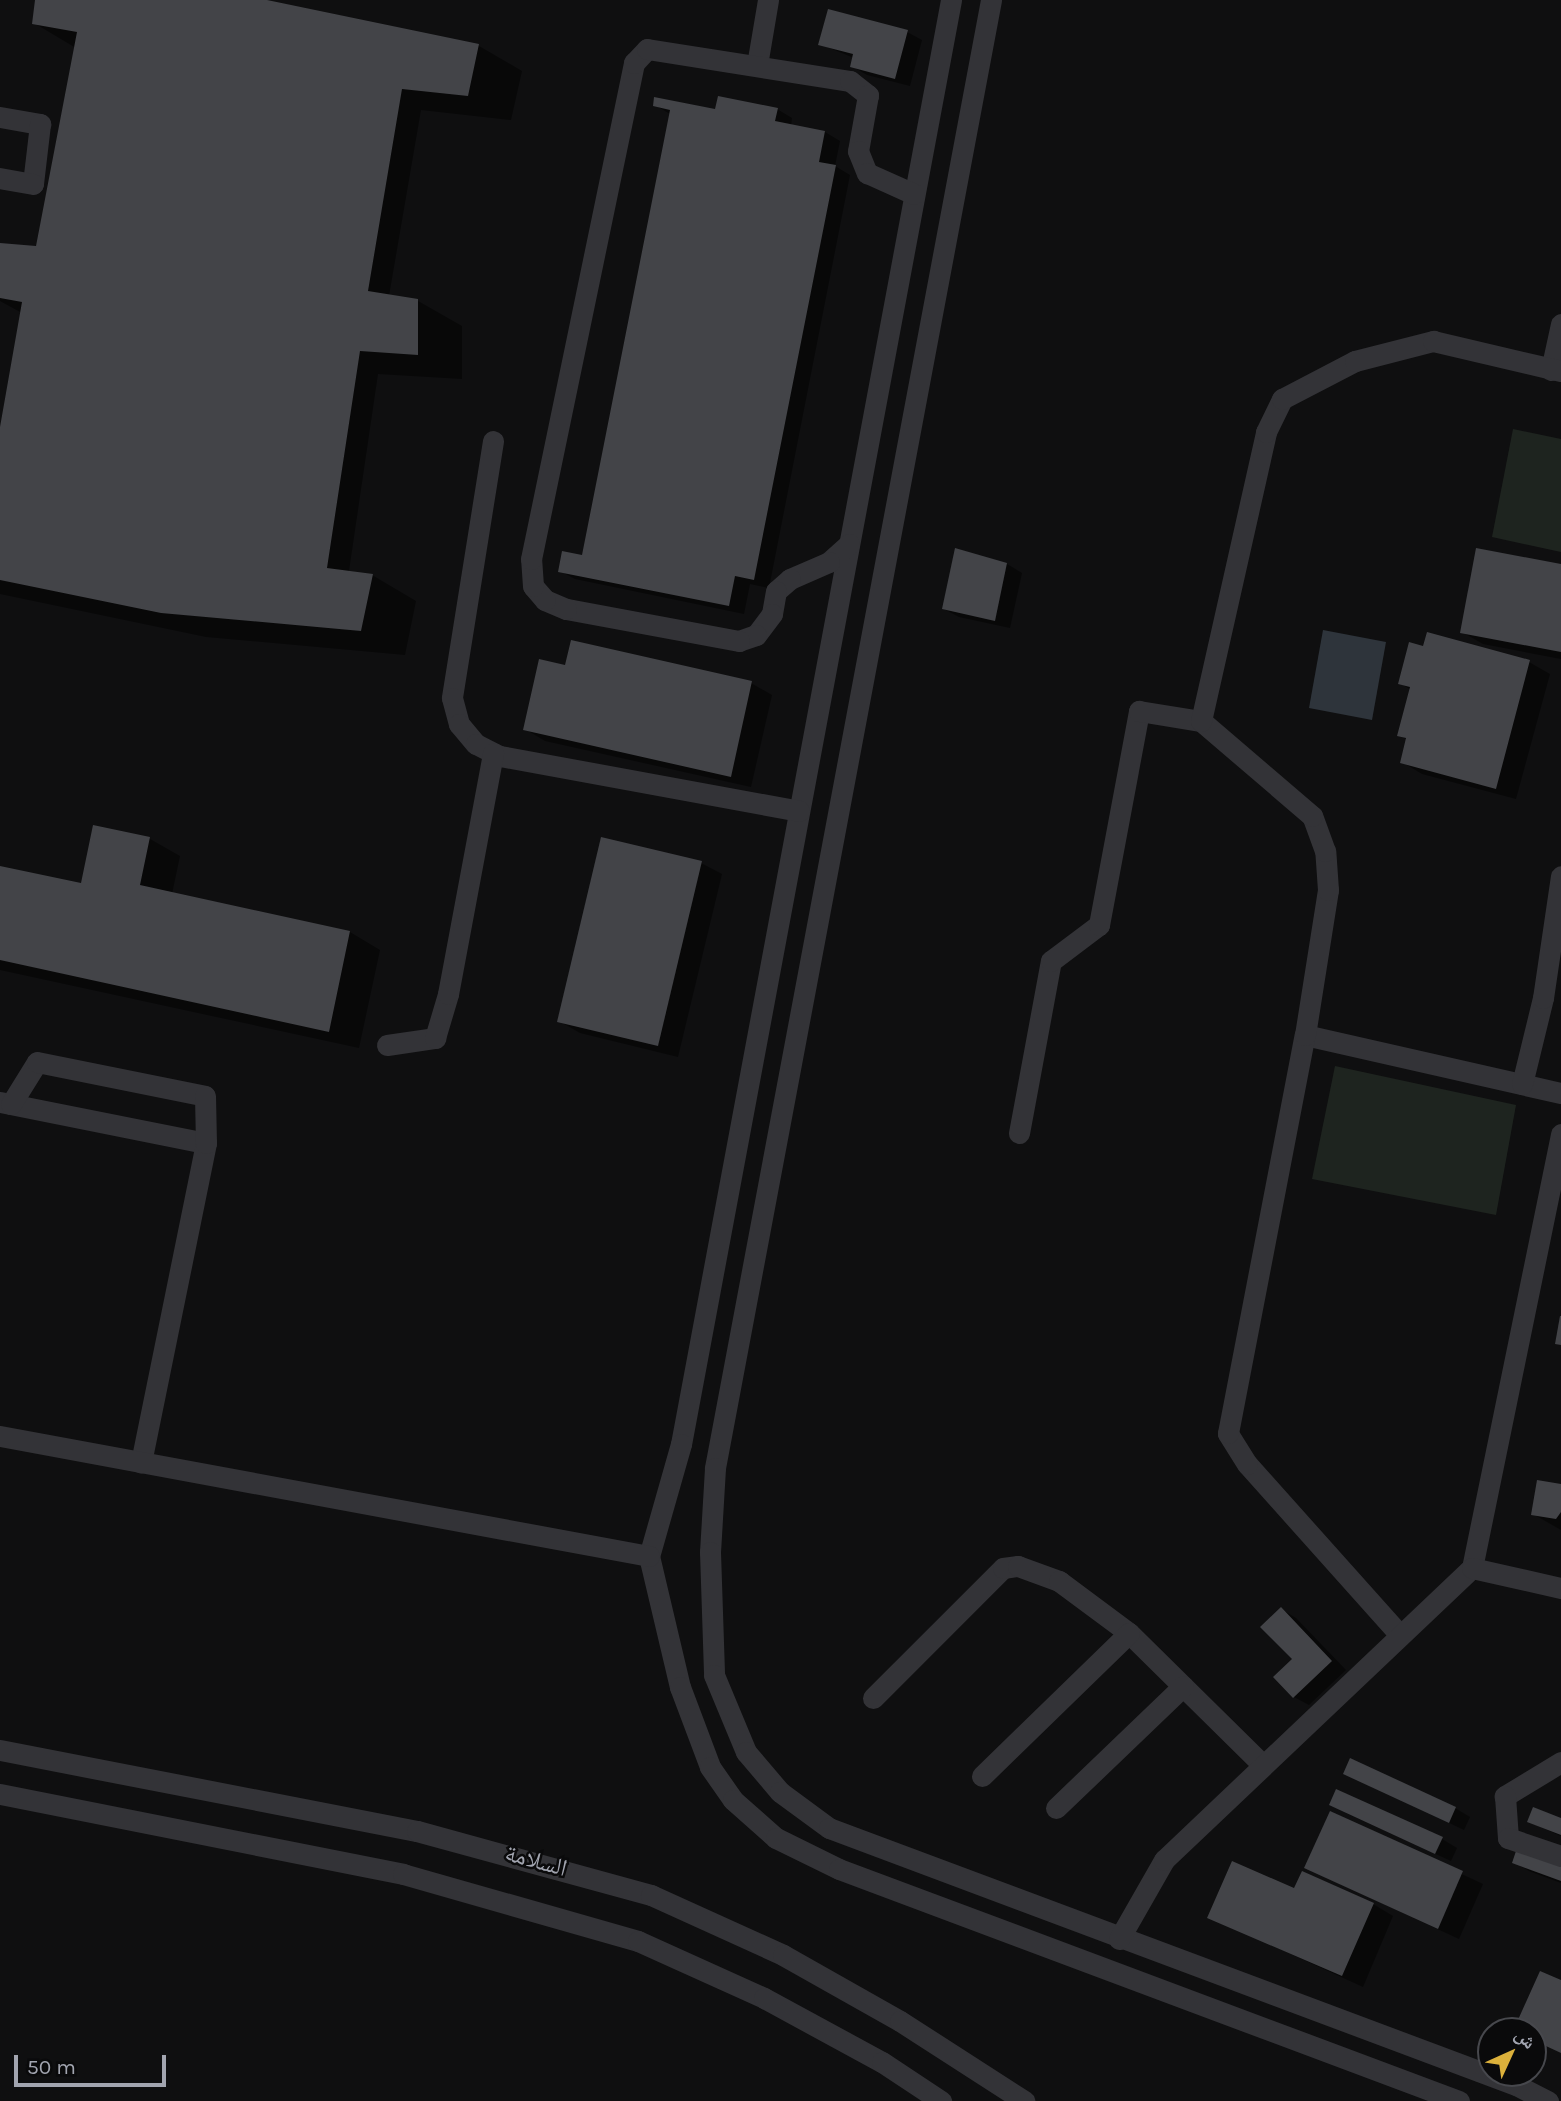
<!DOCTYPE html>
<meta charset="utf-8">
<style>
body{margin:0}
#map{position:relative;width:1561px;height:2101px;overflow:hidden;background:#0f0f10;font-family:Karla,"Noto Naskh Arabic",sans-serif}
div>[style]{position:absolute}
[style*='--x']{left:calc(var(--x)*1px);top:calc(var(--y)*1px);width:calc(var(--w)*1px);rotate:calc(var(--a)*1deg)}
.green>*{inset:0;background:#1e241f}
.water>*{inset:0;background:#2e343b}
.shadow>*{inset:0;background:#0007}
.building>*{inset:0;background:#434448}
.minor>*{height:21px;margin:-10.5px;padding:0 10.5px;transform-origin:10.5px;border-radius:10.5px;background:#333337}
span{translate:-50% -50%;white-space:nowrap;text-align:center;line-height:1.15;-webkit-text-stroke:5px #0a0a0b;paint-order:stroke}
.street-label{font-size:24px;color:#a2a5b0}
.north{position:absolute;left:1477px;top:2017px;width:70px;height:70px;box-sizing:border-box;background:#0a0a0b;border:2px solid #47484d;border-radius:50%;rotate:45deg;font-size:19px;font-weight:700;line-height:28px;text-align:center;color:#a2a5b0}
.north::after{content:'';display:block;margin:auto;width:24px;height:32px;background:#dcb13b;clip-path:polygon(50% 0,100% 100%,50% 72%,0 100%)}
.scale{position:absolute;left:14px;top:2055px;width:152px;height:32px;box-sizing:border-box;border:4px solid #a2a5b0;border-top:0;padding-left:9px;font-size:21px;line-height:24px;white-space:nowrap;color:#a2a5b0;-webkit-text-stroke:5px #0a0a0b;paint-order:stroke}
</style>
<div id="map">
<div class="green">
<div style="clip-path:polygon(1513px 429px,1561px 439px,1561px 552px,1492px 537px)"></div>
<div style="clip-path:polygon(1335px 1066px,1516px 1105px,1496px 1215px,1312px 1179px)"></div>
</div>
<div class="water">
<div style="clip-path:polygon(1323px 630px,1386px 642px,1372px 720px,1309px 708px)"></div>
</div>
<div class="shadow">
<div style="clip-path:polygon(36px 0,255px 0,282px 4px,479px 46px,522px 71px,511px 120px,421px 110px,389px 296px,418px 301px,462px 326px,462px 379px,378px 374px,349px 571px,372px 575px,416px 601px,405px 655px,206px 637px,0 594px,0 437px,22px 313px,0 301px,0 244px,45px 249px,76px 48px,34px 23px)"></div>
<div style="clip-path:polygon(907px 32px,922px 40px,910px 86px,867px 75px,852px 66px,854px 58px,820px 44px)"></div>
<div style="clip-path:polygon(655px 105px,716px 111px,777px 109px,792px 118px,791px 126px,825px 132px,840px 141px,835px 166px,850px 175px,769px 588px,750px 584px,744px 614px,575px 579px,560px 571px,583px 557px,670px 114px)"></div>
<div style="clip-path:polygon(1007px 564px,1022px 573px,1010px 628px,959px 617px,944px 609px)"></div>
<div style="clip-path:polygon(1561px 566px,1561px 659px,1483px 644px,1462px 632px)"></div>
<div style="clip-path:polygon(1529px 662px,1550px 674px,1516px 799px,1422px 774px,1402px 762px,1408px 740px,1399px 735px,1411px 690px,1400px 683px)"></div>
<div style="clip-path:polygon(566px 667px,751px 683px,772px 695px,751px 787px,545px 741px,525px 729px)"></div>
<div style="clip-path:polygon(95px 827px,150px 839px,180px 856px,172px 894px,350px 932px,380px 950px,359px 1048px,0 970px,0 868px,82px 886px)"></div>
<div style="clip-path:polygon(701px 863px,722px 874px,678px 1057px,580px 1033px,559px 1021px)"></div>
<div style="clip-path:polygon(1561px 1486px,1561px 1530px,1533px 1514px)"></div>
<div style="clip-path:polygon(1281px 1609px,1296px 1618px,1346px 1670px,1309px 1705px,1294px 1697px,1294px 1659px)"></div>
<div style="clip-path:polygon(1345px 1773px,1455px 1808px,1470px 1817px,1464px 1830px)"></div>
<div style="clip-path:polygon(1331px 1813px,1483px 1884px,1459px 1939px,1306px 1868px)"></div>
<div style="clip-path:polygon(1346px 1813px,1442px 1839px,1457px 1848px,1451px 1861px)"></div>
<div style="clip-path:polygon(1561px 1820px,1561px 1836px,1529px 1822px)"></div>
<div style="clip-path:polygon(1514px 1862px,1561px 1866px,1561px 1883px,1529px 1871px)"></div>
<div style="clip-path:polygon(1295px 1891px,1373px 1904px,1393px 1916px,1363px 1987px,1210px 1917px)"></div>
</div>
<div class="building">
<div style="clip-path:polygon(35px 0,267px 0,479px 44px,468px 96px,402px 89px,368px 291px,418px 299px,418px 355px,360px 351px,327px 568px,373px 574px,361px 631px,161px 613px,0 580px,0 427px,22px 302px,0 298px,0 243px,36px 246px,77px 32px,32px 24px)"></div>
<div style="clip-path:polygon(828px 9px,908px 30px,895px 79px,850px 67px,853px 54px,818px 45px)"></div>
<div style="clip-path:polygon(718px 96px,778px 108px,775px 121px,825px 131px,819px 162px,836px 165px,754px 580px,735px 576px,729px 606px,558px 572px,562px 551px,582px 555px,670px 110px,653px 106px,654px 97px,715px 109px)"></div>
<div style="clip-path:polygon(955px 548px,1007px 563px,995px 621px,942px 609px)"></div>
<div style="clip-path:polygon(1476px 548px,1561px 564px,1561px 652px,1460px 633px)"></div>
<div style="clip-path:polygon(1427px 632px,1530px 660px,1496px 789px,1400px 763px,1406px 738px,1397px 736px,1410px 687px,1398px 684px,1409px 642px,1423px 646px)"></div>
<div style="clip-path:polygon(571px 640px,752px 681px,731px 777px,523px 730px,539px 659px,565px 665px)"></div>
<div style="clip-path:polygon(93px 825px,150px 837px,140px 885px,350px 931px,329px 1032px,0 960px,0 866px,81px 883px)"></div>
<div style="clip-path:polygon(601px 837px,702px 861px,658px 1046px,557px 1022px)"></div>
<div style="clip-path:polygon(1560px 1316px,1561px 1316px,1561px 1345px,1555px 1344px)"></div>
<div style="clip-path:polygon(1537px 1480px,1561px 1484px,1561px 1512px,1556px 1519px,1531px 1515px)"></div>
<div style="clip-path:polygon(1281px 1607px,1332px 1661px,1293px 1698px,1273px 1677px,1292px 1659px,1260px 1627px)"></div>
<div style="clip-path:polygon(1350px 1758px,1456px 1807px,1449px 1823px,1343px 1774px)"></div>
<div style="clip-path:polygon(1336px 1789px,1443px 1837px,1435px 1854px,1329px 1805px)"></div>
<div style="clip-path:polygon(1533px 1807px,1561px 1818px,1561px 1835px,1527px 1822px)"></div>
<div style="clip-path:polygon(1330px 1811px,1463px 1871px,1438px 1929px,1304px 1868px)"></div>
<div style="clip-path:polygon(1517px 1848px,1561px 1864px,1561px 1881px,1512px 1863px)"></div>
<div style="clip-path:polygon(1232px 1861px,1294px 1888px,1302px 1871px,1374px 1903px,1342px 1976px,1207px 1918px)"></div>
<div style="clip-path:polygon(1540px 1971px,1561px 1980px,1561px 2053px,1533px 2040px,1533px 2031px,1513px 2031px)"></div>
</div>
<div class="minor">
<div style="--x:951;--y:0;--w:1469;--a:100.59"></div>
<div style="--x:681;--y:1444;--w:116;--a:105.9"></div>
<div style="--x:649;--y:1556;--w:135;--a:76.7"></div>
<div style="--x:680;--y:1687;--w:85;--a:69.4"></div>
<div style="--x:710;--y:1767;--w:40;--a:55.1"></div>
<div style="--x:733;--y:1800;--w:57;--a:41.5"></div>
<div style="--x:776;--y:1838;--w:70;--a:26.2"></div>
<div style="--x:839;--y:1869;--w:662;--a:20.52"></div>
<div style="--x:991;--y:0;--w:1494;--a:100.65"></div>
<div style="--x:715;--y:1468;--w:84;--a:93.4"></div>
<div style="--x:710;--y:1552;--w:123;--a:88.1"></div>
<div style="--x:714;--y:1675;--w:83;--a:67.4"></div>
<div style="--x:746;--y:1752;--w:52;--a:49.6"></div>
<div style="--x:780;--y:1792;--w:61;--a:36.3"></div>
<div style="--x:829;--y:1828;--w:733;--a:20.51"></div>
<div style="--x:1516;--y:2085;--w:36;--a:27"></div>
<div style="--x:757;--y:65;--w:66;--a:-80.4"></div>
<div style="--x:0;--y:117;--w:41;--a:9.9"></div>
<div style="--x:40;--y:124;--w:60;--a:96.7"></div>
<div style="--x:33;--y:184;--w:34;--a:-170"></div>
<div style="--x:1551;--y:370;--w:47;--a:-77.7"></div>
<div style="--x:493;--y:441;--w:260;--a:99.1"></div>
<div style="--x:452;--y:698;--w:27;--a:75"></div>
<div style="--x:459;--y:724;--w:26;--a:50"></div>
<div style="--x:476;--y:744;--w:27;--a:27"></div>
<div style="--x:500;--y:756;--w:304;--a:10.4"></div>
<div style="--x:849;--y:544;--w:27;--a:138"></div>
<div style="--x:829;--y:562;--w:43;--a:156.4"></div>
<div style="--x:790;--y:579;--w:18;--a:139"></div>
<div style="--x:776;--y:591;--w:23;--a:100"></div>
<div style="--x:772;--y:614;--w:26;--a:127"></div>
<div style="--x:756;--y:635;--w:18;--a:161"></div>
<div style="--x:739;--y:641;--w:176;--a:-169.5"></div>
<div style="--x:566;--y:609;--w:23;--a:-157"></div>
<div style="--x:545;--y:600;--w:18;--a:-131"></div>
<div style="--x:533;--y:586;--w:27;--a:-94"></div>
<div style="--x:531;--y:559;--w:507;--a:-78.27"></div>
<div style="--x:634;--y:63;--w:19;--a:-47"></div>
<div style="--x:647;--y:49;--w:206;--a:9"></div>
<div style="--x:850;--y:81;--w:23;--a:38"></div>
<div style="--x:868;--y:95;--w:57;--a:100.1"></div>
<div style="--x:858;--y:151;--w:24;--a:68"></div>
<div style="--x:867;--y:173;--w:51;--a:24.1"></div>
<div style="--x:1305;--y:1035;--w:262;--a:12.8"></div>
<div style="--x:387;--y:1045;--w:49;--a:-8.3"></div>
<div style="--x:435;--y:1038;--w:46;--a:-73.5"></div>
<div style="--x:448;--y:994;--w:245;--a:-79.4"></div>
<div style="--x:1522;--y:1084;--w:89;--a:-76.3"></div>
<div style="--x:1543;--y:998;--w:123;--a:-81.6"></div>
<div style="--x:0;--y:1102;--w:210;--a:11.3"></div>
<div style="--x:206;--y:1143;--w:326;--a:101.5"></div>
<div style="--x:11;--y:1104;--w:49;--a:-58.2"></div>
<div style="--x:37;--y:1062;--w:171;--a:11.4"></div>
<div style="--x:205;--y:1096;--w:47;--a:88.8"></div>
<div style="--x:1019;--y:1133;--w:175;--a:-79.5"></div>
<div style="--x:1051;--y:961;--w:60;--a:-36.9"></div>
<div style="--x:1099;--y:925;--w:218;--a:-79.4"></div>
<div style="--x:1139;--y:711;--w:63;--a:9.2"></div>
<div style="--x:0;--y:1436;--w:660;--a:10.48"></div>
<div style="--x:1472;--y:1568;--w:443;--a:-78.4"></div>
<div style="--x:1400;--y:1635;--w:229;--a:-131.8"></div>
<div style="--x:1247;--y:1464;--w:36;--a:-122"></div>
<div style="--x:1228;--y:1433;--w:405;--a:-79.1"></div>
<div style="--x:1305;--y:1035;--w:147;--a:-81"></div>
<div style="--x:1328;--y:890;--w:39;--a:-94"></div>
<div style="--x:1325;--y:851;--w:37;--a:-110"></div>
<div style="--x:1312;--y:816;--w:146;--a:-139.4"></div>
<div style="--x:1201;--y:721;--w:296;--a:-77.3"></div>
<div style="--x:1266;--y:432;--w:37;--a:-64"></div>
<div style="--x:1282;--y:399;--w:82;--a:-27.5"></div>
<div style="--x:1355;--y:361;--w:81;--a:-14.4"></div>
<div style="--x:1433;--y:341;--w:131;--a:13.2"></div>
<div style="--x:873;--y:1698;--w:184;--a:-45"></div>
<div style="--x:1003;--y:1568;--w:15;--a:-8"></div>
<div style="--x:1018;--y:1566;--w:44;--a:20.1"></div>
<div style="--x:1059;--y:1581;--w:87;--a:36.6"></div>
<div style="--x:1129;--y:1633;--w:188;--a:44.6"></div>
<div style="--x:0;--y:1750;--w:425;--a:11"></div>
<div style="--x:417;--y:1831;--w:243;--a:15.3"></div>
<div style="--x:651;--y:1895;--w:145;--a:24.4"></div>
<div style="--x:783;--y:1955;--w:134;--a:29.4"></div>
<div style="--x:900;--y:2021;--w:148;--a:32.8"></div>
<div style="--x:1561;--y:1762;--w:66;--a:148.7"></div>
<div style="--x:1505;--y:1796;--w:42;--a:85.9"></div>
<div style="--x:1508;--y:1838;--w:56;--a:18.8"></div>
<div style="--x:982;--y:1776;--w:205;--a:-44.2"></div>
<div style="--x:0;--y:1794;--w:411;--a:11.2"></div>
<div style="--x:403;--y:1874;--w:244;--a:15.9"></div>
<div style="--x:638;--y:1941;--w:138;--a:24.3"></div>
<div style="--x:764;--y:1998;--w:134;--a:28.5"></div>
<div style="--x:882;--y:2062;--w:71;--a:33.5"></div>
<div style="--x:1056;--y:1808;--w:176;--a:-43.8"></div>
<div style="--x:1119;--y:1939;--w:91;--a:-60.3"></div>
<div style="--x:1164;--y:1860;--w:424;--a:-43.5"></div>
<div style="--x:1472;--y:1568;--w:91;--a:12.7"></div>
</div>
<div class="street-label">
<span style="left:536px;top:1861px;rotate:15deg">السلامة</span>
</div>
<div class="north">ش</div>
<div class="scale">50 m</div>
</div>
